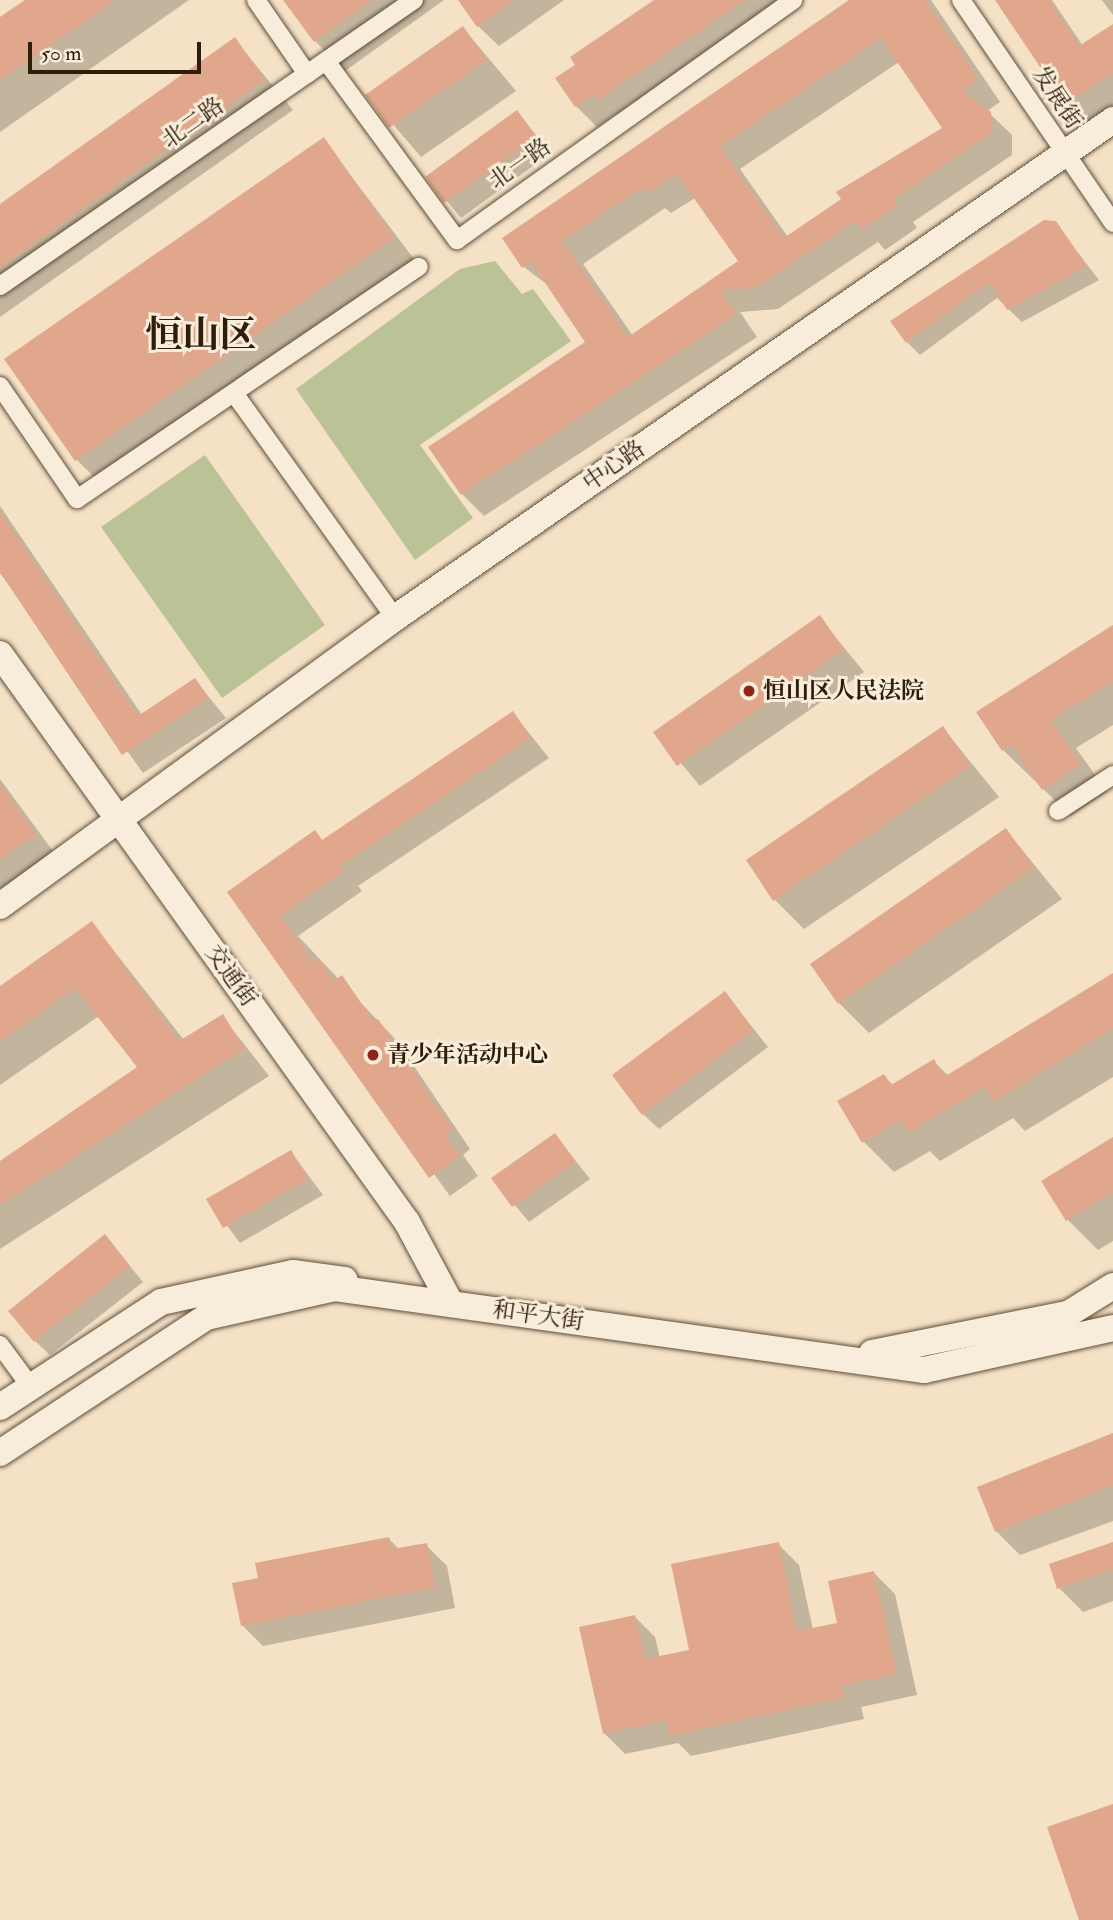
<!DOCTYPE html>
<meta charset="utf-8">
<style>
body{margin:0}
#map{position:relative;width:1113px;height:1920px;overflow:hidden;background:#f4e1c6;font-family:"IM FELL Double Pica","Noto Serif SC",serif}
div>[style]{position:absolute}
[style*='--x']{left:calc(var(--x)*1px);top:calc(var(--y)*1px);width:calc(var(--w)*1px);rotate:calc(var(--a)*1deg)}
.green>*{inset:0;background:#bbc396}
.shadow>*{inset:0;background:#0003}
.building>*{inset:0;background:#e0a78d}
.roads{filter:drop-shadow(0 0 2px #5f4e38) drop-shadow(0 0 2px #5f4e38)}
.street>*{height:18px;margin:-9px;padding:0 9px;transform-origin:9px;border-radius:9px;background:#f8ecda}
.secondary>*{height:26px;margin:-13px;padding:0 13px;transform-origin:13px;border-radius:13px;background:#f8ecda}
.dots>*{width:19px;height:19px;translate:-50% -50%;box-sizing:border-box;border:4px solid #f8ecda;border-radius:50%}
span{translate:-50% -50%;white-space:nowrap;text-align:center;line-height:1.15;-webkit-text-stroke:6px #f8ecda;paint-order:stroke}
.street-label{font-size:23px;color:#2d1d09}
.poi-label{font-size:23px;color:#2d1d09;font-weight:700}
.left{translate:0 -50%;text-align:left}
.town-label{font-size:37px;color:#2d1d09;font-weight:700}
.scale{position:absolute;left:28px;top:42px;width:173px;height:32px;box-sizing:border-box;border:4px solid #2d1d09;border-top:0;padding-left:9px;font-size:21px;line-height:24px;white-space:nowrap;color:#2d1d09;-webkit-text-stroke:5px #f8ecda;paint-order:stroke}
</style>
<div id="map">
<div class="green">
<div style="clip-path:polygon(495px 261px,522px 294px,533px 289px,571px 341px,420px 445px,473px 518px,415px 560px,296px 389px,460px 269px)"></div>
<div style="clip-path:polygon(205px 455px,325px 625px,222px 698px,101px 527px)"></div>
</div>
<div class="shadow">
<div style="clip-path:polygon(30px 0,189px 0,0 132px,0 21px)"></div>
<div style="clip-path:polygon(292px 0,444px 0,345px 71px,315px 41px)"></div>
<div style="clip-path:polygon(472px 0,564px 0,499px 46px,478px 26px)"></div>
<div style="clip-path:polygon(657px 0,792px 0,620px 120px,615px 115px,597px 127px,576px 106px,577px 65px)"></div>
<div style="clip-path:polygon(evenodd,853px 0,931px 0,1000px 102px,987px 111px,1012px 135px,1012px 155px,913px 222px,917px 228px,885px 250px,878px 242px,778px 309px,740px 312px,757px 337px,484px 516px,462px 494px,587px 343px,549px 286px,524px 267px,504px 238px,853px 0,899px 62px,944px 128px,839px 192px,844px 199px,788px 237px,740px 169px,899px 62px,853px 0,695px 198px,740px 262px,633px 336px,583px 264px,665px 208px,671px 213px,695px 198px)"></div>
<div style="clip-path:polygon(997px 0,1052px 0,1083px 46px,1113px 27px,1113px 106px,1087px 123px)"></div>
<div style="clip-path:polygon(1102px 0,1113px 0,1113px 15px)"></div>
<div style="clip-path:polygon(463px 28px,516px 91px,421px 157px,368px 95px)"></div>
<div style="clip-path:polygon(235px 40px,293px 110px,0 317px,0 205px)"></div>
<div style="clip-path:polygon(517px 113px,551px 153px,461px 218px,427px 177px)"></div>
<div style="clip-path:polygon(323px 139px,414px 259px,97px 480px,76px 459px)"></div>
<div style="clip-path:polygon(1055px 223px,1099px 280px,1022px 322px,997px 298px,920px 355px,907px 342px)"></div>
<div style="clip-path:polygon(0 506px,142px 715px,195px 680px,226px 718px,143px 773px,0 573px)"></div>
<div style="clip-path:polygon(820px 618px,864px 672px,700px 786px,655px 732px)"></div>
<div style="clip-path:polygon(1113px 627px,1113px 725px,1076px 748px,1107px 792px,1071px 816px,1003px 750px)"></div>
<div style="clip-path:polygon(513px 713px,549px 758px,358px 886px,362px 891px,298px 936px,397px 1041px,470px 1149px,463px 1155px,478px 1176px,450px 1196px,229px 892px,314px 832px,323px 841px)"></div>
<div style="clip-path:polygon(943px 728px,999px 797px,804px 929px,774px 899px)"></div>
<div style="clip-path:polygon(0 779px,61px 862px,0 905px)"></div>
<div style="clip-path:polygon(1006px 830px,1062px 899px,869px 1033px,839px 1003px)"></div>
<div style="clip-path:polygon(92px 923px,184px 1040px,222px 1016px,269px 1076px,0 1249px,0 1163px,139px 1067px,99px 1016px,0 1085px,0 987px)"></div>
<div style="clip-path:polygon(1113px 975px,1113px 1077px,1025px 1131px,1013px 1118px,940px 1161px,930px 1151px,894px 1172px,864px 1142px,840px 1102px,884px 1076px,893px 1085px,934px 1062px,949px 1076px)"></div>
<div style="clip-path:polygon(725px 993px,768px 1047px,659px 1129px,643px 1114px)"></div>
<div style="clip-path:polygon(555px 1135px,590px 1179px,529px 1222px,493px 1179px)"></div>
<div style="clip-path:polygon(1113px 1139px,1113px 1241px,1098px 1250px,1068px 1220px,1044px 1182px)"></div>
<div style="clip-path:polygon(291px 1152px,323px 1195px,240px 1243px,208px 1200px)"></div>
<div style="clip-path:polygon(105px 1236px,143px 1282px,50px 1355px,35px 1341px)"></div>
<div style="clip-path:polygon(1113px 1435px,1113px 1521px,1020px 1555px,996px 1531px)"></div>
<div style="clip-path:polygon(389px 1539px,400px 1550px,426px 1545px,447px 1566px,455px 1608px,263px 1646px,242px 1625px,260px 1579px)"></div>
<div style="clip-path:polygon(1113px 1543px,1113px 1601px,1083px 1612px,1059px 1588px)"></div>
<div style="clip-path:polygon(778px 1544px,799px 1565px,813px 1630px,839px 1624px,874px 1573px,895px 1594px,917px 1695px,861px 1707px,864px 1719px,691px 1756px,678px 1743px,625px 1754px,604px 1733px,634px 1616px,655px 1637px,660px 1658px,691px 1651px)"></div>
</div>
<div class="building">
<div style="clip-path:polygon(25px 0,116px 0,0 80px,0 17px)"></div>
<div style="clip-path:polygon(283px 0,372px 0,314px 42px)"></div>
<div style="clip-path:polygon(458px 0,515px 0,477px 27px)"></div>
<div style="clip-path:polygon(654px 0,745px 0,598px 100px,594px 95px,575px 107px,555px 78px,575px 65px,570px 57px)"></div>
<div style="clip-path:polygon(evenodd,849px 0,925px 0,979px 79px,962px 91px,991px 112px,991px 133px,893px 200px,897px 206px,862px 229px,856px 221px,756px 288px,720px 290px,737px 314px,461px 495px,428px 447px,585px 342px,531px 262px,522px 268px,502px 238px,849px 0,881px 38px,942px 128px,836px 192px,841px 199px,784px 238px,720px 147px,881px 38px,849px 0,677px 174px,738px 261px,628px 337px,562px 241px,644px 187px,648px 193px,677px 174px)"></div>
<div style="clip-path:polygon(995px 0,1049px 0,1079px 46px,1113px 24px,1113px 73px,1065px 104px)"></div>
<div style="clip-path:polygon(463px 26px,487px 60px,389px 128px,365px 95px)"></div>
<div style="clip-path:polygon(235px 37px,265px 80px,0 267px,0 204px)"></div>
<div style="clip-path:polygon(517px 110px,537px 137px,444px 203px,425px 177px)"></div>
<div style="clip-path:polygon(324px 137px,394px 238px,75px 461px,4px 359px)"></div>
<div style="clip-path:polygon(1044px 220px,1056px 221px,1087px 266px,1007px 310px,991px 284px,984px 286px,906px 343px,890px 321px)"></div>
<div style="clip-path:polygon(0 512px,138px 716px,195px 678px,209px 698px,122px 755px,0 572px)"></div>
<div style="clip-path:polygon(820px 615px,844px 650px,677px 766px,653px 732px)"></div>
<div style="clip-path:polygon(1113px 625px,1113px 681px,1051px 720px,1081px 765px,1042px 790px,1012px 745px,1002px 751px,976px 712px)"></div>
<div style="clip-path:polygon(513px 711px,531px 738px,340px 866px,344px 871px,280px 916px,314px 963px,319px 959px,334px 981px,342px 975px,374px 1022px,378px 1019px,452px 1129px,445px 1135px,460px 1156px,429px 1178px,227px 892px,315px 830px,322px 840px)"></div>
<div style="clip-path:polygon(943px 726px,970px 766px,773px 901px,746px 860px)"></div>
<div style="clip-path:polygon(0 784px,36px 834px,0 859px)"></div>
<div style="clip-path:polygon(1006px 828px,1034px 868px,838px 1004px,810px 964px)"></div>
<div style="clip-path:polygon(92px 921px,179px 1041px,223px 1014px,244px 1049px,0 1205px,0 1161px,137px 1067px,75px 988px,0 1042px,0 986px)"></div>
<div style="clip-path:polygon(1113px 973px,1113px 1028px,994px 1102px,985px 1087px,909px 1132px,901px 1120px,862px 1143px,837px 1101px,884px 1074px,891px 1085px,934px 1059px,944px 1077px)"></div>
<div style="clip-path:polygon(725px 991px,754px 1030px,642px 1115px,612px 1075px)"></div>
<div style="clip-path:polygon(555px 1133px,576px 1162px,512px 1207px,491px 1178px)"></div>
<div style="clip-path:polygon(1113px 1137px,1113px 1192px,1066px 1221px,1041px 1181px)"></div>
<div style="clip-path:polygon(291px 1150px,308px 1179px,223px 1228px,206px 1199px)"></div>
<div style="clip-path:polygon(105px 1234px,130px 1266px,34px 1342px,8px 1311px)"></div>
<div style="clip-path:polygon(1113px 1433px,1113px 1485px,995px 1532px,977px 1487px)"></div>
<div style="clip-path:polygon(389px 1537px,392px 1549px,427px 1543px,435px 1587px,241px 1626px,232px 1583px,258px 1578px,255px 1563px)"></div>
<div style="clip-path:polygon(779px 1542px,797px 1631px,837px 1623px,828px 1581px,874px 1571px,897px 1674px,841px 1686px,844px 1698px,669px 1736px,666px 1720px,603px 1734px,579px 1627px,635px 1615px,645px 1659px,689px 1650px,671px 1564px)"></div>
<div style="clip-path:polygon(1113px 1542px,1113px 1569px,1057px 1589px,1049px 1564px)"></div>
<div style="clip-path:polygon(1113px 1804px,1113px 1920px,1079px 1920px,1047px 1827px)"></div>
</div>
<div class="roads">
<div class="street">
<div style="--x:256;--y:0;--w:90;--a:55.4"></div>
<div style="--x:961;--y:0;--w:270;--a:55.7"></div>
<div style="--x:326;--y:61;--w:222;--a:53.8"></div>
<div style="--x:457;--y:240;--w:413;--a:-35.5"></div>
<div style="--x:0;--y:286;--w:503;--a:-34.64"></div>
<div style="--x:0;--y:386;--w:137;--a:55.7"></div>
<div style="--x:77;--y:499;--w:413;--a:-34.2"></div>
<div style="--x:234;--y:393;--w:277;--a:54.4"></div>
<div style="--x:1058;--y:811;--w:66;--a:-33.2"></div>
<div style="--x:0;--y:1345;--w:52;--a:53.6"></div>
</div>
<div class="secondary">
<div style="--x:0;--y:654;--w:699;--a:54.38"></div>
<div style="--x:407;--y:1222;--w:93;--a:61.8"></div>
<div style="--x:0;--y:906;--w:489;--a:-36.1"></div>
<div style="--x:395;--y:618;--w:874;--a:-34.74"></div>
<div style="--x:872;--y:1353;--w:200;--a:-11.3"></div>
<div style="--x:1068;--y:1314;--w:53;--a:-31.9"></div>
<div style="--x:0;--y:1407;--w:192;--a:-33.1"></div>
<div style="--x:161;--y:1302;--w:135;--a:-12.4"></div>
<div style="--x:293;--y:1273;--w:52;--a:7.7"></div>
<div style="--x:0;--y:1453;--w:247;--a:-33.4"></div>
<div style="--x:206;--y:1317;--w:132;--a:-12.7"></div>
<div style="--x:335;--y:1288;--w:595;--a:7.93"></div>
<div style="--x:924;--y:1370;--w:194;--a:-12.5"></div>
</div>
</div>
<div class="dots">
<div style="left:749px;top:691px;background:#8f2418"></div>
<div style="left:373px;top:1055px;background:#8f2418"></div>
</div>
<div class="street-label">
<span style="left:1057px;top:98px;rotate:56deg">发展街</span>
<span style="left:193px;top:123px;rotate:-35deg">北二路</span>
<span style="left:520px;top:164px;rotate:-35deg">北一路</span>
<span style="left:614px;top:466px;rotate:-35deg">中心路</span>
<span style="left:231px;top:976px;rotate:54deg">交通街</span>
<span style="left:538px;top:1316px;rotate:8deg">和平大街</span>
</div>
<div class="poi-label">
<span class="left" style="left:763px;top:691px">恒山区人民法院</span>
<span class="left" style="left:387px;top:1055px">青少年活动中心</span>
</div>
<div class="town-label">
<span style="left:201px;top:336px">恒山区</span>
</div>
<div class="scale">50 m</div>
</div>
